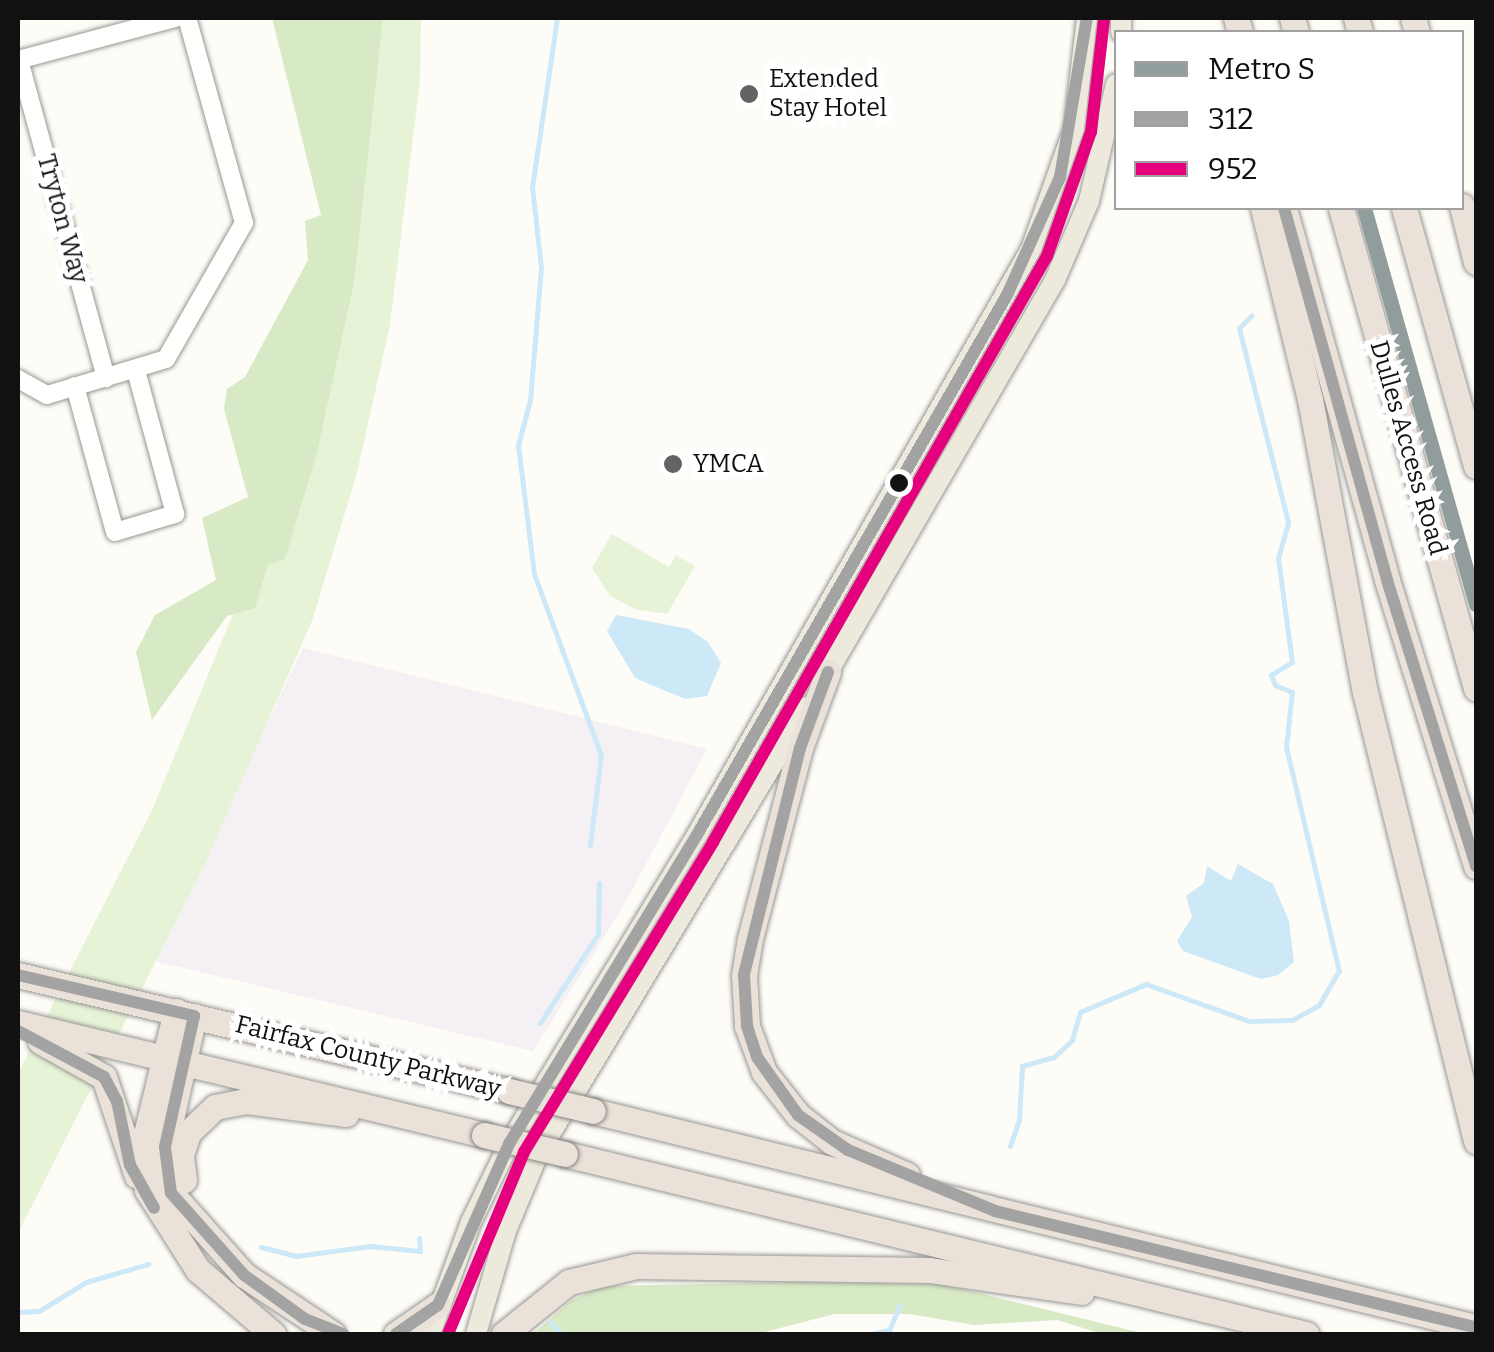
<!DOCTYPE html>
<style>
body{margin:0}
#map{position:relative;width:1494px;height:1352px;overflow:hidden;background:#fdfcf7;font-family:Bitter,serif}
div>[style]{position:absolute}
[style*='--x']{left:calc(var(--x)*1px);top:calc(var(--y)*1px);width:calc(var(--w)*1px);rotate:calc(var(--a)*1deg)}
.industrial>*{inset:0;background:#f5f0f3}
.green>*{inset:0;background:#e7f3d7}
.forest>*{inset:0;background:#d8eac5}
.water>*{inset:0;background:#cde8f7}
.stream>*{height:5px;margin:-2.5px;padding:0 2.5px;transform-origin:2.5px;border-radius:2.5px;background:#cde8f7}
.roads{filter:drop-shadow(0 0 2px #979795) drop-shadow(0 0 2px #979795)}
.minor>*{height:18px;margin:-9px;padding:0 9px;transform-origin:9px;border-radius:9px;background:#fffffe}
.major>*{height:20px;margin:-10px;padding:0 10px;transform-origin:10px;border-radius:10px;background:#ede9dc}
.highway>*{height:25px;margin:-12.5px;padding:0 12.5px;transform-origin:12.5px;border-radius:12.5px;background:#eae1d8}
.bridges{filter:drop-shadow(0 0 2px #858482) drop-shadow(0 0 2px #858482)}
.highway-bridge>*{height:25px;margin:-12.5px;padding:0 12.5px;transform-origin:12.5px;border-radius:12.5px;background:#eae1d8}
.bus-1>*{height:12px;margin:-6px;padding:0 6px;transform-origin:6px;border-radius:6px;background:#a3a3a3}
.bus-2>*{height:12px;margin:-6px;padding:0 6px;transform-origin:6px;border-radius:6px;background:#e5007d}
.metro-1>*{height:15px;margin:-7.5px;padding:0 7.5px;transform-origin:7.5px;border-radius:7.5px;background:#919d9d}
.dots>*{width:28px;height:28px;translate:-50% -50%;box-sizing:border-box;border:5px solid #fff;border-radius:50%}
span{translate:-50% -50%;white-space:nowrap;text-align:center;line-height:1.15;-webkit-text-stroke:10px #fff;paint-order:stroke}
.poi-label{font-size:25px;color:#111}
.left{translate:0 -50%;text-align:left}
.street-label{font-size:25px;color:#111}
.frame{position:absolute;inset:0;border:20px solid #111;pointer-events:none}
.legend{position:absolute;left:1114px;top:30px;width:350px;height:180px;box-sizing:border-box;background:#fff;border:2px solid #a0a0a0;margin:0;padding:12px 18px;list-style:none;font-size:30px;color:#111}
.legend li{display:flex;align-items:center;gap:20px;height:50px}
.legend b{width:50px;border:2px solid #a0a0a0}
</style>
<div id="map">
<div class="industrial">
<div style="clip-path:polygon(303px 648px,707px 749px,623px 907px,533px 1051px,154px 961px)"></div>
</div>
<div class="green">
<div style="clip-path:polygon(343px 18px,421px 18px,420px 81px,390px 325px,357px 473px,312px 621px,204px 866px,18px 1233px,18px 1073px,153px 808px,250px 573px,314px 330px)"></div>
<div style="clip-path:polygon(612px 534px,669px 567px,676px 555px,695px 566px,667px 614px,635px 609px,610px 596px,592px 568px)"></div>
</div>
<div class="forest">
<div style="clip-path:polygon(272px 18px,383px 18px,354px 282px,317px 453px,285px 559px,268px 565px,255px 608px,227px 616px,152px 720px,136px 652px,155px 615px,216px 580px,202px 518px,248px 497px,224px 409px,227px 389px,245px 377px,308px 260px,305px 221px,321px 215px)"></div>
<div style="clip-path:polygon(798px 1282px,941px 1284px,1146px 1334px,1103px 1334px,1057px 1320px,974px 1325px,909px 1314px,834px 1314px,757px 1334px,533px 1334px,572px 1300px,604px 1286px)"></div>
</div>
<div class="water">
<div style="clip-path:polygon(616px 615px,689px 629px,708px 642px,721px 663px,707px 696px,685px 699px,635px 678px,607px 631px)"></div>
<div style="clip-path:polygon(1238px 864px,1273px 884px,1289px 921px,1294px 962px,1278px 975px,1261px 979px,1183px 951px,1177px 941px,1192px 917px,1186px 896px,1204px 883px,1207px 866px,1231px 881px)"></div>
</div>
<div class="stream">
<div style="--x:557;--y:18;--w:171;--a:98.4"></div>
<div style="--x:532;--y:187;--w:81;--a:83.6"></div>
<div style="--x:541;--y:267;--w:133;--a:94.7"></div>
<div style="--x:530;--y:400;--w:47;--a:104.9"></div>
<div style="--x:518;--y:445;--w:130;--a:82.9"></div>
<div style="--x:534;--y:574;--w:193;--a:69.7"></div>
<div style="--x:601;--y:755;--w:91;--a:97"></div>
<div style="--x:540;--y:1023;--w:106;--a:-56.9"></div>
<div style="--x:598;--y:934;--w:51;--a:-88.9"></div>
<div style="--x:1010;--y:1146;--w:28;--a:-71"></div>
<div style="--x:1019;--y:1120;--w:54;--a:-86.8"></div>
<div style="--x:1022;--y:1066;--w:33;--a:-16"></div>
<div style="--x:1054;--y:1057;--w:25;--a:-43"></div>
<div style="--x:1072;--y:1040;--w:29;--a:-74"></div>
<div style="--x:1080;--y:1012;--w:72;--a:-23"></div>
<div style="--x:1146;--y:984;--w:109;--a:19.8"></div>
<div style="--x:1249;--y:1021;--w:43;--a:-1.3"></div>
<div style="--x:1292;--y:1020;--w:31;--a:-29"></div>
<div style="--x:1319;--y:1005;--w:39;--a:-60"></div>
<div style="--x:1339;--y:971;--w:230;--a:-103.3"></div>
<div style="--x:1286;--y:747;--w:55;--a:-83.8"></div>
<div style="--x:1292;--y:692;--w:18;--a:-158"></div>
<div style="--x:1275;--y:685;--w:11;--a:-112"></div>
<div style="--x:1271;--y:675;--w:25;--a:-32"></div>
<div style="--x:1292;--y:662;--w:105;--a:-97.7"></div>
<div style="--x:1278;--y:558;--w:37;--a:-74"></div>
<div style="--x:1288;--y:522;--w:200;--a:-104.2"></div>
<div style="--x:1239;--y:328;--w:18;--a:-45"></div>
<div style="--x:261;--y:1247;--w:36;--a:14"></div>
<div style="--x:296;--y:1256;--w:75;--a:-7.7"></div>
<div style="--x:370;--y:1246;--w:50;--a:5.7"></div>
<div style="--x:420;--y:1251;--w:13;--a:-94"></div>
<div style="--x:18;--y:1312;--w:21;--a:-3"></div>
<div style="--x:39;--y:1311;--w:55;--a:-31.7"></div>
<div style="--x:86;--y:1282;--w:65;--a:-16.2"></div>
<div style="--x:550;--y:1322;--w:17;--a:45"></div>
<div style="--x:871;--y:1334;--w:18;--a:-13"></div>
<div style="--x:889;--y:1330;--w:27;--a:-66"></div>
</div>
<div class="roads">
<div class="minor">
<div style="--x:18;--y:60;--w:163;--a:-15"></div>
<div style="--x:19;--y:60;--w:330;--a:74.7"></div>
<div style="--x:18;--y:379;--w:33;--a:29"></div>
<div style="--x:47;--y:395;--w:124;--a:-16.8"></div>
<div style="--x:166;--y:359;--w:157;--a:-60.2"></div>
<div style="--x:244;--y:223;--w:213;--a:-105.5"></div>
<div style="--x:75;--y:386;--w:151;--a:74.7"></div>
<div style="--x:115;--y:532;--w:63;--a:-16.7"></div>
<div style="--x:175;--y:514;--w:149;--a:-105.2"></div>
</div>
<div class="major">
<div style="--x:1121;--y:18;--w:14;--a:90"></div>
<div style="--x:822;--y:682;--w:465;--a:-59.9"></div>
<div style="--x:1055;--y:280;--w:86;--a:-66.7"></div>
<div style="--x:1089;--y:201;--w:120;--a:-77"></div>
<div style="--x:430;--y:1334;--w:119;--a:-69.9"></div>
<div style="--x:471;--y:1222;--w:87;--a:-64"></div>
<div style="--x:509;--y:1144;--w:364;--a:-58.7"></div>
<div style="--x:698;--y:833;--w:672;--a:-60.31"></div>
<div style="--x:1031;--y:249;--w:128;--a:-70.4"></div>
<div style="--x:1074;--y:128;--w:111;--a:-83.3"></div>
<div style="--x:476;--y:1334;--w:107;--a:-73.8"></div>
<div style="--x:506;--y:1231;--w:83;--a:-67.4"></div>
<div style="--x:538;--y:1154;--w:522;--a:-58.96"></div>
</div>
<div class="highway">
<div style="--x:1236;--y:18;--w:15;--a:74"></div>
<div style="--x:1292;--y:18;--w:15;--a:74"></div>
<div style="--x:1356;--y:18;--w:15;--a:74"></div>
<div style="--x:1413;--y:18;--w:15;--a:74"></div>
<div style="--x:1462;--y:206;--w:58;--a:76"></div>
<div style="--x:1263;--y:208;--w:197;--a:76.2"></div>
<div style="--x:1310;--y:399;--w:298;--a:79.4"></div>
<div style="--x:1365;--y:692;--w:463;--a:76.1"></div>
<div style="--x:1284;--y:208;--w:386;--a:74.5"></div>
<div style="--x:1387;--y:580;--w:300;--a:72.7"></div>
<div style="--x:1341;--y:208;--w:499;--a:74.3"></div>
<div style="--x:1404;--y:208;--w:268;--a:74.4"></div>
<div style="--x:828;--y:672;--w:81;--a:110.2"></div>
<div style="--x:800;--y:748;--w:196;--a:104.7"></div>
<div style="--x:750;--y:938;--w:37;--a:99"></div>
<div style="--x:744;--y:975;--w:51;--a:86.6"></div>
<div style="--x:747;--y:1026;--w:49;--a:69.7"></div>
<div style="--x:764;--y:1072;--w:55;--a:51.7"></div>
<div style="--x:798;--y:1115;--w:43;--a:38.5"></div>
<div style="--x:832;--y:1142;--w:82;--a:23.7"></div>
<div style="--x:18;--y:975;--w:505;--a:13.29"></div>
<div style="--x:176;--y:1011;--w:139;--a:103.7"></div>
<div style="--x:143;--y:1146;--w:44;--a:84.8"></div>
<div style="--x:147;--y:1190;--w:95;--a:57.5"></div>
<div style="--x:198;--y:1270;--w:99;--a:40.5"></div>
<div style="--x:194;--y:1016;--w:134;--a:102.5"></div>
<div style="--x:165;--y:1147;--w:46;--a:82.6"></div>
<div style="--x:171;--y:1193;--w:110;--a:48.3"></div>
<div style="--x:244;--y:1275;--w:107;--a:33.5"></div>
<div style="--x:18;--y:1023;--w:479;--a:13.5"></div>
<div style="--x:40;--y:1041;--w:73;--a:29.4"></div>
<div style="--x:104;--y:1077;--w:104;--a:71.6"></div>
<div style="--x:593;--y:1111;--w:909;--a:13.75"></div>
<div style="--x:565;--y:1154;--w:763;--a:13.65"></div>
<div style="--x:184;--y:1180;--w:25;--a:-97"></div>
<div style="--x:181;--y:1155;--w:23;--a:-72"></div>
<div style="--x:188;--y:1133;--w:37;--a:-44"></div>
<div style="--x:215;--y:1107;--w:32;--a:-11"></div>
<div style="--x:246;--y:1101;--w:101;--a:7.4"></div>
<div style="--x:396;--y:1334;--w:51;--a:-34.6"></div>
<div style="--x:504;--y:1334;--w:83;--a:-38.7"></div>
<div style="--x:569;--y:1282;--w:69;--a:-13.4"></div>
<div style="--x:636;--y:1266;--w:293;--a:0.8"></div>
<div style="--x:929;--y:1270;--w:154;--a:8.2"></div>
</div>
</div>
<div class="bridges">
<div class="highway-bridge">
<div style="--x:509;--y:1091;--w:86;--a:13.4"></div>
<div style="--x:484;--y:1135;--w:83;--a:13.2"></div>
</div>
</div>
<div class="bus-1">
<div style="--x:1284;--y:208;--w:386;--a:74.5"></div>
<div style="--x:1387;--y:580;--w:300;--a:72.7"></div>
<div style="--x:828;--y:672;--w:81;--a:110.2"></div>
<div style="--x:800;--y:748;--w:234;--a:103.9"></div>
<div style="--x:744;--y:975;--w:51;--a:86.6"></div>
<div style="--x:747;--y:1026;--w:33;--a:72"></div>
<div style="--x:757;--y:1057;--w:71;--a:54.7"></div>
<div style="--x:798;--y:1115;--w:61;--a:35"></div>
<div style="--x:848;--y:1150;--w:159;--a:22.5"></div>
<div style="--x:995;--y:1211;--w:495;--a:13.6"></div>
<div style="--x:18;--y:975;--w:181;--a:13.1"></div>
<div style="--x:194;--y:1016;--w:134;--a:102.5"></div>
<div style="--x:165;--y:1147;--w:46;--a:82.6"></div>
<div style="--x:171;--y:1193;--w:110;--a:48.3"></div>
<div style="--x:244;--y:1275;--w:75;--a:35.8"></div>
<div style="--x:305;--y:1319;--w:41;--a:21.5"></div>
<div style="--x:18;--y:1031;--w:98;--a:28.1"></div>
<div style="--x:104;--y:1077;--w:27;--a:62"></div>
<div style="--x:117;--y:1101;--w:65;--a:78.5"></div>
<div style="--x:130;--y:1165;--w:49;--a:60.8"></div>
<div style="--x:396;--y:1334;--w:51;--a:-34.6"></div>
<div style="--x:438;--y:1305;--w:176;--a:-66.2"></div>
<div style="--x:509;--y:1144;--w:364;--a:-58.7"></div>
<div style="--x:698;--y:833;--w:620;--a:-60.13"></div>
<div style="--x:1007;--y:295;--w:129;--a:-65.8"></div>
<div style="--x:1060;--y:177;--w:161;--a:-80.4"></div>
</div>
<div class="bus-2">
<div style="--x:448;--y:1334;--w:197;--a:-67.3"></div>
<div style="--x:524;--y:1152;--w:363;--a:-58.6"></div>
<div style="--x:713;--y:842;--w:675;--a:-60.32"></div>
<div style="--x:1047;--y:256;--w:132;--a:-70.5"></div>
<div style="--x:1091;--y:132;--w:113;--a:-83.4"></div>
</div>
<div class="metro-1">
<div style="--x:1364;--y:208;--w:412;--a:74.2"></div>
</div>
<div class="dots">
<div style="left:749px;top:94px;background:#646362"></div>
<div style="left:673px;top:464px;background:#646362"></div>
<div style="left:899px;top:483px;background:#111"></div>
</div>
<div class="poi-label">
<span class="left" style="left:769px;top:94px">Extended<br>Stay Hotel</span>
<span class="left" style="left:693px;top:464px">YMCA</span>
</div>
<div class="street-label">
<span style="left:62px;top:219px;rotate:75deg">Tryton Way</span>
<span style="left:1408px;top:448px;rotate:74deg">Dulles Access Road</span>
<span style="left:368px;top:1057px;rotate:14deg">Fairfax County Parkway</span>
</div>
<div class="frame"></div>
<ul class="legend">
<li><b style="height:12px;background:#919d9d"></b>Metro S</li>
<li><b style="height:12px;background:#a3a3a3"></b>312</li>
<li><b style="height:12px;background:#e5007d"></b>952</li>
</ul>
</div>
